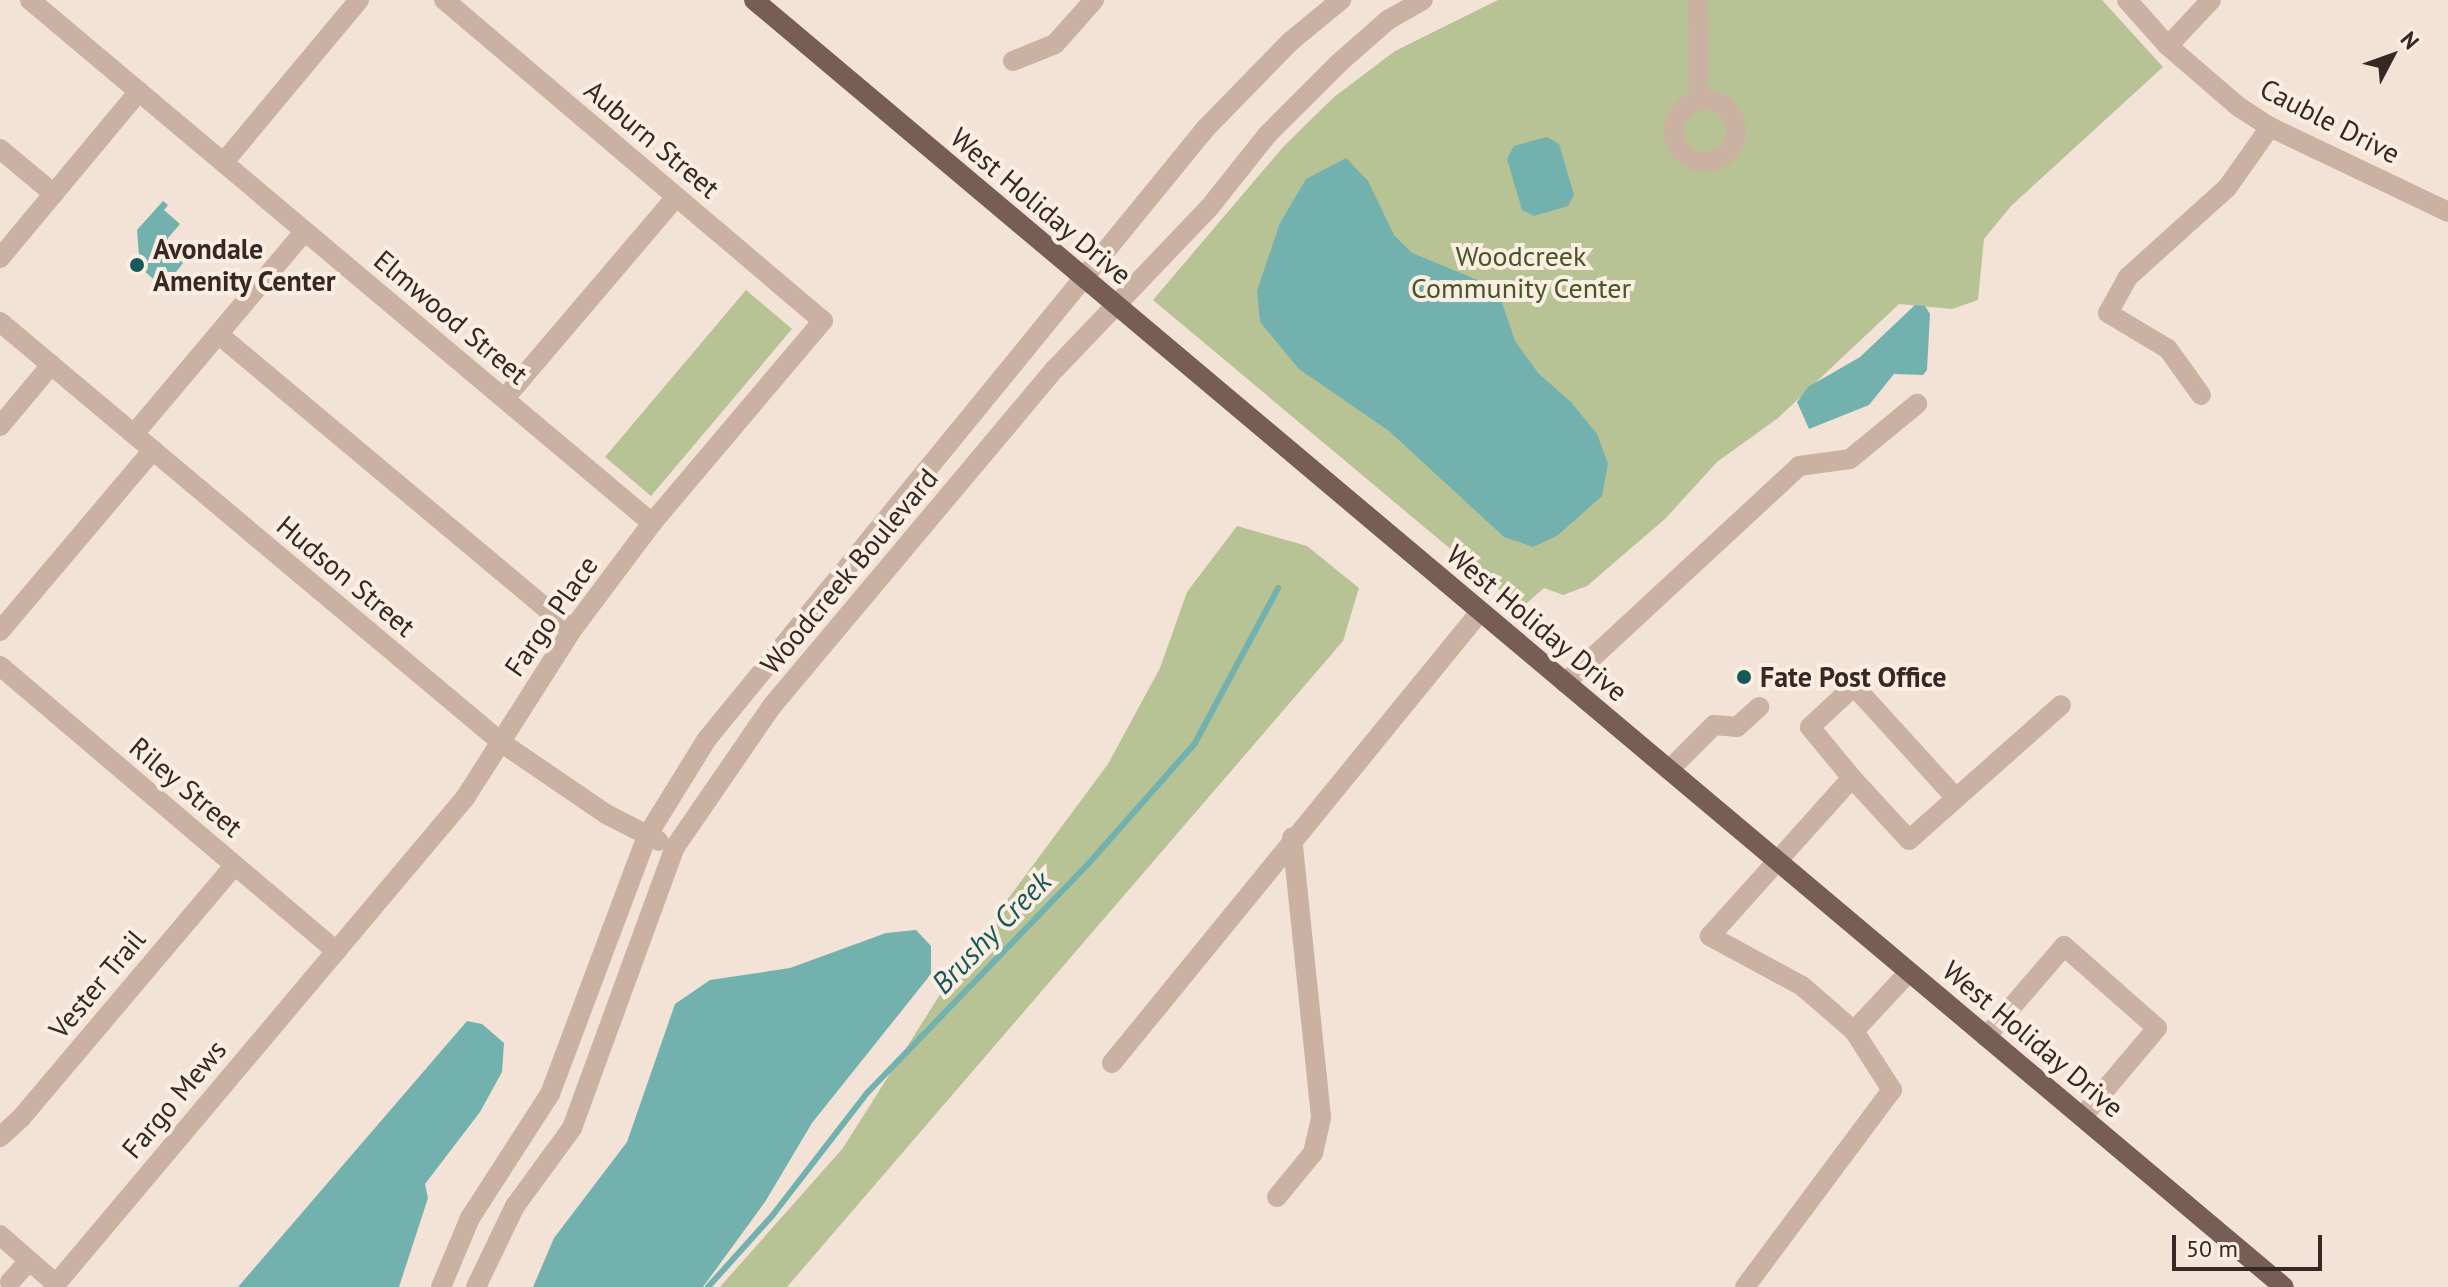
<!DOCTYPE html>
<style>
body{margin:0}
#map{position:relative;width:2448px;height:1287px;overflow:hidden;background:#f3e3d6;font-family:"PT Sans",sans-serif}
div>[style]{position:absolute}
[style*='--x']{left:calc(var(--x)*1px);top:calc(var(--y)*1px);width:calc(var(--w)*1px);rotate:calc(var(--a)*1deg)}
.green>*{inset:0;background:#b7c295}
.water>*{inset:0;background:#73b1af}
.stream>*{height:6px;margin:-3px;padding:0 3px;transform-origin:3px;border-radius:3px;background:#73b1af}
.minor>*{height:20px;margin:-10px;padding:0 10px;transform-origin:10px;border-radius:10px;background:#cbb1a1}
.minor>.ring{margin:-10px;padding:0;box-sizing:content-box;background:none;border:20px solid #cbb1a1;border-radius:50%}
.major>*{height:20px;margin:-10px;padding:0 10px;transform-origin:10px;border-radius:10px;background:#785d54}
.dots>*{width:22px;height:22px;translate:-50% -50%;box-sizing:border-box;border:4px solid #faede2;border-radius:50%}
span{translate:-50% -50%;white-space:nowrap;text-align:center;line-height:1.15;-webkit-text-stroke:8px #faede2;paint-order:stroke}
.street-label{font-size:28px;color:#352825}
.poi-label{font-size:28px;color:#352825;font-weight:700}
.left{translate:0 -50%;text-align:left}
.park-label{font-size:28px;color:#485527}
.water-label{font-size:30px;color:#175958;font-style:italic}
.north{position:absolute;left:2352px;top:16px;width:80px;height:80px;-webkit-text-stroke:6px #faede2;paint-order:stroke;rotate:49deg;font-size:22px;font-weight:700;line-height:32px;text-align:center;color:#352825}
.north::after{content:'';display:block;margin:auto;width:28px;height:36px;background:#352825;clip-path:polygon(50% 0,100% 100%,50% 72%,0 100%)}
.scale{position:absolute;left:2172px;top:1235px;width:150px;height:36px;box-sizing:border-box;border:4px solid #352825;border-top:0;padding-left:10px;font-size:24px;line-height:28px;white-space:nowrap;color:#352825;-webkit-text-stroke:6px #faede2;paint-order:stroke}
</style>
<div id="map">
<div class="green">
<div style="clip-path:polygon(1498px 0,2102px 0,2163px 67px,2011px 206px,1984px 239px,1978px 300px,1952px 309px,1899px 304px,1778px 418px,1717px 462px,1665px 519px,1587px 586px,1563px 595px,1544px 588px,1521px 608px,1153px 300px,1284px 146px,1334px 97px,1395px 51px)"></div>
<div style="clip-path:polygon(746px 290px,792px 329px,651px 496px,605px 457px)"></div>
<div style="clip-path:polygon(1237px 526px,1307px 546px,1359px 588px,1343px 641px,787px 1287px,720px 1287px,843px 1148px,958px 966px,1108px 764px,1160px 668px,1187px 592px)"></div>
</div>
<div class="water">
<div style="clip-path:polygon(1547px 137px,1559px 144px,1574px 195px,1568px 206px,1534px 216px,1522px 210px,1507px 159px,1514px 146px)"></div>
<div style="clip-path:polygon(1346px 158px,1368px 181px,1394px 235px,1412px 253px,1485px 283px,1501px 300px,1515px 341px,1539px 374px,1571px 402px,1597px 434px,1608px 464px,1602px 496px,1557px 536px,1533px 547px,1504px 537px,1389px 431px,1299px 369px,1260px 322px,1257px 291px,1280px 223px,1306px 179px)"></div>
<div style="clip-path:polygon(163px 201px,168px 205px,164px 210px,180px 224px,168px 238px,169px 251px,183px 263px,176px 272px,181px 277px,177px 282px,171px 277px,162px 287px,140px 267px,137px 230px)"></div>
<div style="clip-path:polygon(1915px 305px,1925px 306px,1930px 314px,1927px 370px,1923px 375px,1894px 374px,1869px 405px,1809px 429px,1797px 402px,1808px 387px,1860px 357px)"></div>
<div style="clip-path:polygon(916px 930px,931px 946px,931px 974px,812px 1123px,765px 1202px,703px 1287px,533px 1287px,554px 1238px,627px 1142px,675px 1004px,710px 980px,790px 968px,886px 933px)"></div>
<div style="clip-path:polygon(467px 1021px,482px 1024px,504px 1043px,502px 1072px,480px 1112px,425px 1184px,428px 1198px,399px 1287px,238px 1287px)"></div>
</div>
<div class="stream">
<div style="--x:708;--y:1287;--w:96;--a:-48"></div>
<div style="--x:772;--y:1216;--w:157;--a:-52.3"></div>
<div style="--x:868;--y:1092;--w:318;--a:-46"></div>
<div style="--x:1089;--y:863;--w:160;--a:-48.5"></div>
<div style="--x:1195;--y:743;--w:176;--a:-61.8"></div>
</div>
<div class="minor">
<div style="--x:30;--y:0;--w:813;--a:40.06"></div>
<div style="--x:1698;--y:0;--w:101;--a:89.4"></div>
<div style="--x:2127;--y:0;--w:62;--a:48.3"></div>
<div style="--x:2168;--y:46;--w:94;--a:40.7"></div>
<div style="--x:2239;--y:107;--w:37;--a:33"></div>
<div style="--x:2270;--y:127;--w:197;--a:25.5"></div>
<div style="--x:2168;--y:46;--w:63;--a:-46.9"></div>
<div style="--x:1013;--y:61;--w:45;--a:-22"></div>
<div style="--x:1055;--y:44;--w:59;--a:-48.4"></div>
<div class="ring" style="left:1674px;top:100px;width:42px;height:42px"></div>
<div style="--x:0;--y:149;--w:70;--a:39.8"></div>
<div style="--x:224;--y:162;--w:211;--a:-50.2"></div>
<div style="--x:0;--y:258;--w:217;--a:-50.2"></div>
<div style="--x:0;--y:322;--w:655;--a:39.98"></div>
<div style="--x:502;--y:743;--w:126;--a:34.3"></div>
<div style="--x:606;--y:814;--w:59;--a:27"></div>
<div style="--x:218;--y:334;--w:461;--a:39.9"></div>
<div style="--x:2201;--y:395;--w:57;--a:-125.7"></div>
<div style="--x:2168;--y:349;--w:70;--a:-149"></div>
<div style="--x:2108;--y:313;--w:41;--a:-60.9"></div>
<div style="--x:2128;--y:277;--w:133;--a:-42"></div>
<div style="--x:2227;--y:188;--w:75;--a:-54.8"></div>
<div style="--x:505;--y:398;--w:264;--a:-49.6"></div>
<div style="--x:0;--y:426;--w:80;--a:-50.1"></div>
<div style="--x:134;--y:434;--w:265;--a:-49.9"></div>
<div style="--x:0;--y:631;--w:237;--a:-49.8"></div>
<div style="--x:0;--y:666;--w:441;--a:40.3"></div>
<div style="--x:1565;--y:683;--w:319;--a:-42.8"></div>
<div style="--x:1799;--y:466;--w:51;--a:-7.8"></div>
<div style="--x:1850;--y:459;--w:87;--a:-39.4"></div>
<div style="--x:1669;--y:770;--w:64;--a:-45"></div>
<div style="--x:1714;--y:725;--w:23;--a:5"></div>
<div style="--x:1737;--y:727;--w:30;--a:-42"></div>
<div style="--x:1852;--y:778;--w:66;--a:-129.5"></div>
<div style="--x:1810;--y:727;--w:60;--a:-43"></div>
<div style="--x:1854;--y:686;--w:151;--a:47.7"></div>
<div style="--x:1909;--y:972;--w:81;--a:133"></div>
<div style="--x:1854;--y:1031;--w:69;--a:-139.1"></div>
<div style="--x:1802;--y:986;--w:105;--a:-151.5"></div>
<div style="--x:1710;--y:936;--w:212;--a:-48.1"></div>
<div style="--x:1852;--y:778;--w:84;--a:47.4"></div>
<div style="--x:1909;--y:840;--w:203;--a:-41.6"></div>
<div style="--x:1986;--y:1037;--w:120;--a:-49.4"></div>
<div style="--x:2064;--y:946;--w:124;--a:41.4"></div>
<div style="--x:2157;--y:1028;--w:116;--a:130.1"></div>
<div style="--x:1112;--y:1063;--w:582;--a:-50.79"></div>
<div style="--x:0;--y:1137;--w:28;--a:-42"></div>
<div style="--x:21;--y:1118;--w:331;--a:-49.8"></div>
<div style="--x:1277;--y:1197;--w:57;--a:-50.7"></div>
<div style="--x:1313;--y:1153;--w:37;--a:-77"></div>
<div style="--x:1321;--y:1117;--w:281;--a:-95.9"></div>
<div style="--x:0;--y:1235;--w:74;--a:41.2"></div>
<div style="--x:56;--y:1284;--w:635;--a:-49.92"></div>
<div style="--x:465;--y:798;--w:199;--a:-57.5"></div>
<div style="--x:572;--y:630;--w:134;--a:-53.2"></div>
<div style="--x:652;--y:523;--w:265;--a:-49.8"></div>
<div style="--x:823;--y:321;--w:497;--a:-139.7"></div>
<div style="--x:10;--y:1282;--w:28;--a:-48"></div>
<div style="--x:441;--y:1287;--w:75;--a:-67.2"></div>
<div style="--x:470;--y:1218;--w:148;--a:-57.2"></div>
<div style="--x:550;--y:1094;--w:276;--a:-69.4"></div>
<div style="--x:647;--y:836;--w:114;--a:-58.3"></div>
<div style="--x:707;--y:739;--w:789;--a:-50.76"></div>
<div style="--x:1206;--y:128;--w:122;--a:-45.7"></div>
<div style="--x:1291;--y:41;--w:65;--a:-39.4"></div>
<div style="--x:476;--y:1287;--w:90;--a:-64.3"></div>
<div style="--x:515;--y:1206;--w:97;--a:-53.8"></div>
<div style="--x:572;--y:1128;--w:299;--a:-69.9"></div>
<div style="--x:675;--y:847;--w:171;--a:-55.5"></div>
<div style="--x:772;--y:706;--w:440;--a:-50"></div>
<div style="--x:1055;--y:369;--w:223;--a:-46.3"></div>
<div style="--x:1209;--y:208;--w:93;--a:-51.5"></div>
<div style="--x:1267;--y:135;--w:102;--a:-45"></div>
<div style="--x:1339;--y:63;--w:65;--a:-41.3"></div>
<div style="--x:1388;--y:20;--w:40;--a:-29.7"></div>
<div style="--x:1745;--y:1287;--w:246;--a:-53.3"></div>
<div style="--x:1892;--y:1090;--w:70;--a:-122.8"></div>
</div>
<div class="major">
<div style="--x:754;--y:0;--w:1999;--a:40.07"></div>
</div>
<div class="dots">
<div style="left:137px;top:265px;background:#175958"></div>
<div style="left:1744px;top:677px;background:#175958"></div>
</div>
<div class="street-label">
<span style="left:2330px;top:121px;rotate:27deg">Cauble Drive</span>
<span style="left:652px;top:139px;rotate:40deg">Auburn Street</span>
<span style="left:1041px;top:206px;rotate:40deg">West Holiday Drive</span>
<span style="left:451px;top:317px;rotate:40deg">Elmwood Street</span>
<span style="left:849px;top:571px;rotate:-50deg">Woodcreek Boulevard</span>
<span style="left:346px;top:576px;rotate:40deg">Hudson Street</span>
<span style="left:551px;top:616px;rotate:-55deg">Fargo Place</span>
<span style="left:1537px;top:623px;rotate:40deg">West Holiday Drive</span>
<span style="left:186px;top:787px;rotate:40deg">Riley Street</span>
<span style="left:97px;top:984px;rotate:-50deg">Vester Trail</span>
<span style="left:2033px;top:1039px;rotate:40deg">West Holiday Drive</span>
<span style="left:174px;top:1099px;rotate:-50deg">Fargo Mews</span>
</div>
<div class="poi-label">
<span class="left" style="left:153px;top:265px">Avondale<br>Amenity Center</span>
<span class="left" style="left:1760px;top:677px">Fate Post Office</span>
</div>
<div class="park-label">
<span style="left:1521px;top:272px">Woodcreek<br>Community Center</span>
</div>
<div class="water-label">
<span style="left:991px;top:932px;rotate:-46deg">Brushy Creek</span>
</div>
<div class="north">N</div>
<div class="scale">50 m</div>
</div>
